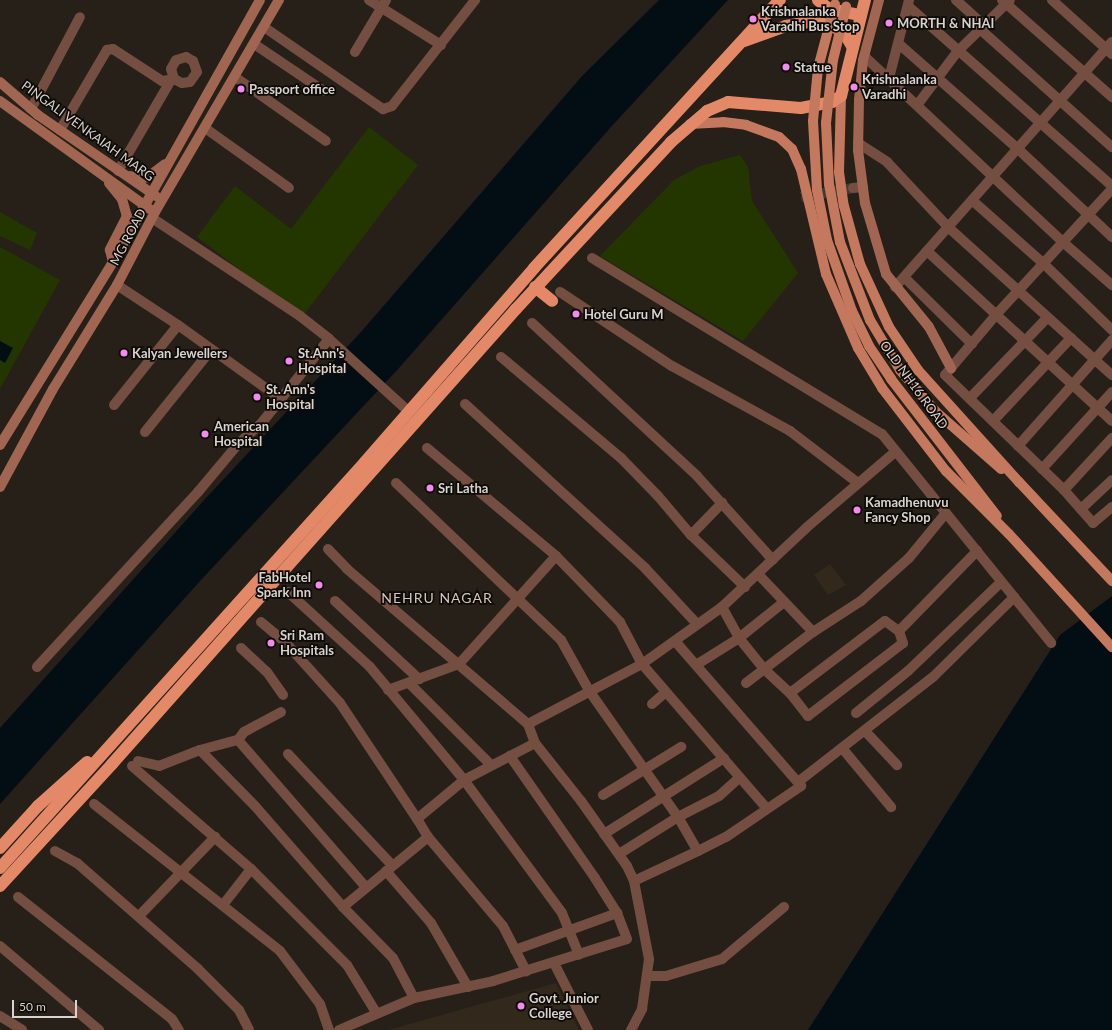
<!DOCTYPE html>
<style>
body{margin:0}
#map{position:relative;width:1112px;height:1030px;overflow:hidden;background:#272018;font-family:Lato,sans-serif}
div>[style]{position:absolute}
[style*='--x']{left:calc(var(--x)*1px);top:calc(var(--y)*1px);width:calc(var(--w)*1px);rotate:calc(var(--a)*1deg)}
.built>*{inset:0;background:#32281b}
.green>*{inset:0;background:#233600}
.water>*{inset:0;background:#020e14}
.secondary-tunnel>*{height:10px;margin-top:-5px;transform-origin:0;background:repeating-linear-gradient(90deg,#423b33 0 10px,transparent 0 15px)}
.street>*{height:10px;margin:-5px;padding:0 5px;transform-origin:5px;border-radius:5px;background:#734e41}
.secondary>*{height:10px;margin:-5px;padding:0 5px;transform-origin:5px;border-radius:5px;background:#a06651}
.primary>*{height:10px;margin:-5px;padding:0 5px;transform-origin:5px;border-radius:5px;background:#c4785d}
.highway>*{height:12px;margin:-6px;padding:0 6px;transform-origin:6px;border-radius:6px;background:#e48968}
.primary-bridge>*{height:10px;margin:-5px;padding:0 5px;transform-origin:5px;border-radius:5px;background:#c4785d}
.dots>*{width:11px;height:11px;translate:-50% -50%;box-sizing:border-box;border:2px solid #0d0a07;border-radius:50%}
span{translate:-50% -50%;white-space:nowrap;text-align:center;line-height:1.15;-webkit-text-stroke:3.5px #0d0a07;paint-order:stroke}
.poi-label{font-size:13px;color:#d8d3ce;font-weight:700}
.left{translate:0 -50%;text-align:left}
.right{translate:-100% -50%;text-align:right}
.street-label{font-size:13px;color:#d8d3ce}
.neighbourhood-label{font-size:14px;color:#d1c7bd;letter-spacing:1px}
.scale{position:absolute;left:12px;top:1000px;width:65px;height:18px;box-sizing:border-box;border:2px solid #d8d3ce;border-top:0;padding-left:5px;font-size:12px;line-height:14px;white-space:nowrap;color:#d8d3ce;-webkit-text-stroke:3px #0d0a07;paint-order:stroke}
</style>
<div id="map">
<div class="built">
<div style="clip-path:polygon(830px 564px,846px 585px,828px 595px,814px 575px)"></div>
<div style="clip-path:polygon(556px 983px,579px 1030px,388px 1030px)"></div>
</div>
<div class="green">
<div style="clip-path:polygon(369px 127px,418px 165px,302px 317px,197px 237px,235px 186px,291px 229px)"></div>
<div style="clip-path:polygon(740px 155px,748px 167px,752px 201px,798px 273px,743px 341px,600px 256px,674px 180px,700px 166px)"></div>
<div style="clip-path:polygon(0 212px,37px 233px,30px 250px,0 236px)"></div>
<div style="clip-path:polygon(0 247px,60px 280px,0 389px)"></div>
</div>
<div class="water">
<div style="clip-path:polygon(659px 0,728px 0,611px 127px,399px 368px,201px 580px,0 804px,0 728px,206px 498px,361px 332px,582px 76px)"></div>
<div style="clip-path:polygon(0 341px,13px 348px,5px 363px,0 360px)"></div>
<div style="clip-path:polygon(1112px 596px,1112px 1030px,808px 1030px,1060px 635px)"></div>
</div>
<div class="secondary-tunnel">
<div style="--x:801;--y:197;--w:53;--a:-9.8"></div>
</div>
<div class="street">
<div style="--x:369;--y:0;--w:85;--a:32"></div>
<div style="--x:956;--y:0;--w:39;--a:42"></div>
<div style="--x:1002;--y:0;--w:147;--a:41.4"></div>
<div style="--x:1052;--y:0;--w:81;--a:42"></div>
<div style="--x:908;--y:6;--w:272;--a:41.4"></div>
<div style="--x:264;--y:27;--w:145;--a:34.6"></div>
<div style="--x:383;--y:109;--w:9;--a:-18"></div>
<div style="--x:392;--y:106;--w:135;--a:-51.9"></div>
<div style="--x:981;--y:30;--w:176;--a:41.8"></div>
<div style="--x:254;--y:44;--w:84;--a:33.9"></div>
<div style="--x:899;--y:44;--w:159;--a:41.4"></div>
<div style="--x:1018;--y:149;--w:129;--a:43.1"></div>
<div style="--x:355;--y:52;--w:61;--a:-59.2"></div>
<div style="--x:864;--y:56;--w:274;--a:43.1"></div>
<div style="--x:1064;--y:243;--w:64;--a:41.2"></div>
<div style="--x:235;--y:77;--w:111;--a:35.1"></div>
<div style="--x:889;--y:78;--w:81;--a:-75.6"></div>
<div style="--x:918;--y:104;--w:65;--a:-53.1"></div>
<div style="--x:957;--y:52;--w:74;--a:-44.5"></div>
<div style="--x:31;--y:109;--w:104;--a:-62"></div>
<div style="--x:205;--y:128;--w:103;--a:35.5"></div>
<div style="--x:60;--y:130;--w:93;--a:-59.6"></div>
<div style="--x:107;--y:50;--w:6;--a:-9"></div>
<div style="--x:113;--y:49;--w:59;--a:33.1"></div>
<div style="--x:162;--y:81;--w:12;--a:-9"></div>
<div style="--x:174;--y:79;--w:9;--a:27"></div>
<div style="--x:182;--y:83;--w:8;--a:-7"></div>
<div style="--x:190;--y:82;--w:12;--a:-55"></div>
<div style="--x:197;--y:72;--w:12;--a:-110"></div>
<div style="--x:193;--y:61;--w:8;--a:-150"></div>
<div style="--x:186;--y:57;--w:10;--a:163"></div>
<div style="--x:176;--y:60;--w:10;--a:119"></div>
<div style="--x:171;--y:69;--w:10;--a:73"></div>
<div style="--x:858;--y:143;--w:35;--a:33"></div>
<div style="--x:887;--y:162;--w:89;--a:46.8"></div>
<div style="--x:948;--y:227;--w:221;--a:42.1"></div>
<div style="--x:118;--y:171;--w:105;--a:-59.8"></div>
<div style="--x:853;--y:188;--w:10;--a:-6"></div>
<div style="--x:1112;--y:189;--w:173;--a:132.7"></div>
<div style="--x:995;--y:316;--w:77;--a:130.3"></div>
<div style="--x:945;--y:375;--w:165;--a:44"></div>
<div style="--x:1064;--y:490;--w:44;--a:48.7"></div>
<div style="--x:1093;--y:523;--w:25;--a:-40"></div>
<div style="--x:973;--y:201;--w:95;--a:41.6"></div>
<div style="--x:1044;--y:264;--w:95;--a:44.1"></div>
<div style="--x:152;--y:218;--w:178;--a:33.5"></div>
<div style="--x:300;--y:316;--w:37;--a:38"></div>
<div style="--x:329;--y:339;--w:107;--a:42.3"></div>
<div style="--x:927;--y:251;--w:251;--a:42.6"></div>
<div style="--x:592;--y:258;--w:339;--a:31.3"></div>
<div style="--x:882;--y:434;--w:269;--a:51"></div>
<div style="--x:905;--y:278;--w:94;--a:44.6"></div>
<div style="--x:117;--y:285;--w:73;--a:33.3"></div>
<div style="--x:178;--y:325;--w:127;--a:35.7"></div>
<div style="--x:895;--y:287;--w:327;--a:-48.5"></div>
<div style="--x:560;--y:292;--w:134;--a:33.5"></div>
<div style="--x:672;--y:366;--w:135;--a:28.8"></div>
<div style="--x:790;--y:431;--w:86;--a:37.4"></div>
<div style="--x:532;--y:323;--w:225;--a:42.8"></div>
<div style="--x:697;--y:476;--w:113;--a:47.9"></div>
<div style="--x:501;--y:357;--w:157;--a:40.1"></div>
<div style="--x:621;--y:458;--w:53;--a:45.8"></div>
<div style="--x:658;--y:496;--w:51;--a:49.8"></div>
<div style="--x:691;--y:535;--w:75;--a:43.9"></div>
<div style="--x:970;--y:398;--w:112;--a:-46.1"></div>
<div style="--x:465;--y:404;--w:244;--a:42.3"></div>
<div style="--x:645;--y:568;--w:76;--a:47.1"></div>
<div style="--x:114;--y:405;--w:102;--a:-51.3"></div>
<div style="--x:993;--y:421;--w:114;--a:-46.8"></div>
<div style="--x:145;--y:432;--w:105;--a:-51.2"></div>
<div style="--x:1018;--y:446;--w:142;--a:-48.4"></div>
<div style="--x:427;--y:448;--w:168;--a:39.9"></div>
<div style="--x:1042;--y:469;--w:104;--a:-47.7"></div>
<div style="--x:396;--y:483;--w:228;--a:43.6"></div>
<div style="--x:561;--y:640;--w:60;--a:60.9"></div>
<div style="--x:590;--y:692;--w:153;--a:54.9"></div>
<div style="--x:678;--y:817;--w:39;--a:60"></div>
<div style="--x:698;--y:851;--w:31;--a:-27"></div>
<div style="--x:726;--y:837;--w:91;--a:-34.2"></div>
<div style="--x:801;--y:786;--w:192;--a:-131"></div>
<div style="--x:1064;--y:490;--w:71;--a:-47.3"></div>
<div style="--x:1081;--y:509;--w:42;--a:-43.1"></div>
<div style="--x:691;--y:535;--w:45;--a:-45.9"></div>
<div style="--x:328;--y:549;--w:28;--a:46"></div>
<div style="--x:347;--y:569;--w:238;--a:40.6"></div>
<div style="--x:528;--y:724;--w:20;--a:70"></div>
<div style="--x:535;--y:743;--w:74;--a:51.6"></div>
<div style="--x:581;--y:801;--w:80;--a:54.7"></div>
<div style="--x:627;--y:866;--w:17;--a:65"></div>
<div style="--x:634;--y:881;--w:71;--a:-25.1"></div>
<div style="--x:758;--y:574;--w:80;--a:46.5"></div>
<div style="--x:288;--y:592;--w:111;--a:42.4"></div>
<div style="--x:370;--y:667;--w:147;--a:50.2"></div>
<div style="--x:464;--y:780;--w:165;--a:53.6"></div>
<div style="--x:562;--y:913;--w:45;--a:68"></div>
<div style="--x:335;--y:601;--w:115;--a:42.9"></div>
<div style="--x:722;--y:607;--w:35;--a:61"></div>
<div style="--x:739;--y:638;--w:38;--a:51"></div>
<div style="--x:763;--y:668;--w:37;--a:43"></div>
<div style="--x:261;--y:622;--w:31;--a:40"></div>
<div style="--x:285;--y:642;--w:82;--a:48"></div>
<div style="--x:340;--y:703;--w:139;--a:56.4"></div>
<div style="--x:899;--y:631;--w:13;--a:72"></div>
<div style="--x:903;--y:643;--w:120;--a:142.5"></div>
<div style="--x:808;--y:716;--w:29;--a:-128"></div>
<div style="--x:790;--y:693;--w:119;--a:-37.2"></div>
<div style="--x:885;--y:621;--w:17;--a:36"></div>
<div style="--x:899;--y:631;--w:112;--a:-45.7"></div>
<div style="--x:241;--y:648;--w:35;--a:43"></div>
<div style="--x:267;--y:672;--w:28;--a:55"></div>
<div style="--x:696;--y:665;--w:51;--a:-32.1"></div>
<div style="--x:739;--y:638;--w:58;--a:-38.7"></div>
<div style="--x:37;--y:667;--w:238;--a:-47.4"></div>
<div style="--x:198;--y:492;--w:64;--a:-50.1"></div>
<div style="--x:239;--y:443;--w:28;--a:-41"></div>
<div style="--x:260;--y:425;--w:110;--a:-51.3"></div>
<div style="--x:409;--y:683;--w:116;--a:45"></div>
<div style="--x:746;--y:683;--w:84;--a:-37.3"></div>
<div style="--x:813;--y:632;--w:57;--a:-32.9"></div>
<div style="--x:861;--y:601;--w:64;--a:-41.9"></div>
<div style="--x:909;--y:558;--w:58;--a:-50.6"></div>
<div style="--x:388;--y:690;--w:76;--a:-20.1"></div>
<div style="--x:459;--y:664;--w:145;--a:-48.1"></div>
<div style="--x:556;--y:556;--w:92;--a:45.9"></div>
<div style="--x:620;--y:622;--w:47;--a:62.4"></div>
<div style="--x:642;--y:664;--w:191;--a:49.2"></div>
<div style="--x:652;--y:704;--w:18;--a:-41"></div>
<div style="--x:856;--y:713;--w:67;--a:-38.9"></div>
<div style="--x:908;--y:671;--w:129;--a:-43.7"></div>
<div style="--x:528;--y:724;--w:129;--a:-27.8"></div>
<div style="--x:642;--y:664;--w:98;--a:-35.5"></div>
<div style="--x:722;--y:607;--w:115;--a:-43.2"></div>
<div style="--x:806;--y:528;--w:118;--a:-40.5"></div>
<div style="--x:865;--y:731;--w:47;--a:46.7"></div>
<div style="--x:238;--y:740;--w:10;--a:-53"></div>
<div style="--x:244;--y:732;--w:42;--a:-28.4"></div>
<div style="--x:842;--y:748;--w:77;--a:50.3"></div>
<div style="--x:200;--y:750;--w:39;--a:-15"></div>
<div style="--x:238;--y:740;--w:195;--a:49"></div>
<div style="--x:288;--y:754;--w:152;--a:46.9"></div>
<div style="--x:138;--y:761;--w:22;--a:13"></div>
<div style="--x:159;--y:766;--w:44;--a:-21.3"></div>
<div style="--x:200;--y:750;--w:78;--a:45.5"></div>
<div style="--x:255;--y:806;--w:134;--a:48.9"></div>
<div style="--x:343;--y:907;--w:71;--a:45.6"></div>
<div style="--x:393;--y:958;--w:45;--a:62.3"></div>
<div style="--x:132;--y:766;--w:157;--a:40.9"></div>
<div style="--x:251;--y:869;--w:46;--a:127.9"></div>
<div style="--x:798;--y:782;--w:171;--a:-37.9"></div>
<div style="--x:933;--y:677;--w:114;--a:-44.6"></div>
<div style="--x:603;--y:795;--w:92;--a:-31.6"></div>
<div style="--x:94;--y:804;--w:237;--a:38.3"></div>
<div style="--x:280;--y:951;--w:66;--a:53"></div>
<div style="--x:320;--y:1004;--w:28;--a:71"></div>
<div style="--x:604;--y:834;--w:142;--a:-32.3"></div>
<div style="--x:428;--y:837;--w:116;--a:49.9"></div>
<div style="--x:503;--y:926;--w:51;--a:62.9"></div>
<div style="--x:55;--y:851;--w:25;--a:29"></div>
<div style="--x:77;--y:863;--w:161;--a:41.2"></div>
<div style="--x:198;--y:969;--w:58;--a:45"></div>
<div style="--x:239;--y:1010;--w:22;--a:63"></div>
<div style="--x:619;--y:854;--w:70;--a:-32.1"></div>
<div style="--x:678;--y:817;--w:46;--a:-27.1"></div>
<div style="--x:719;--y:796;--w:28;--a:-42"></div>
<div style="--x:251;--y:869;--w:136;--a:45"></div>
<div style="--x:347;--y:965;--w:57;--a:58.5"></div>
<div style="--x:386;--y:871;--w:69;--a:49.1"></div>
<div style="--x:431;--y:923;--w:74;--a:60"></div>
<div style="--x:18;--y:897;--w:196;--a:38.4"></div>
<div style="--x:172;--y:1019;--w:13;--a:58"></div>
<div style="--x:343;--y:907;--w:110;--a:-39.5"></div>
<div style="--x:428;--y:837;--w:21;--a:-121"></div>
<div style="--x:417;--y:819;--w:61;--a:-39.7"></div>
<div style="--x:464;--y:780;--w:80;--a:-27.5"></div>
<div style="--x:139;--y:916;--w:110;--a:-46.1"></div>
<div style="--x:0;--y:946;--w:130;--a:40.3"></div>
<div style="--x:515;--y:950;--w:109;--a:-19.9"></div>
<div style="--x:554;--y:963;--w:75;--a:63.1"></div>
<div style="--x:647;--y:976;--w:19;--a:0"></div>
<div style="--x:666;--y:976;--w:59;--a:-16.9"></div>
<div style="--x:722;--y:959;--w:81;--a:-40"></div>
<div style="--x:0;--y:1016;--w:26;--a:32"></div>
<div style="--x:339;--y:1030;--w:82;--a:-23.1"></div>
<div style="--x:414;--y:998;--w:81;--a:-12.1"></div>
<div style="--x:493;--y:981;--w:140;--a:-17.4"></div>
<div style="--x:627;--y:939;--w:28;--a:-111"></div>
<div style="--x:617;--y:913;--w:41;--a:-122.2"></div>
<div style="--x:595;--y:878;--w:149;--a:-124.9"></div>
<div style="--x:631;--y:1030;--w:24;--a:-62"></div>
<div style="--x:642;--y:1009;--w:50;--a:-82"></div>
<div style="--x:649;--y:959;--w:79;--a:-100.9"></div>
</div>
<div class="secondary">
<div style="--x:879;--y:0;--w:62;--a:104.9"></div>
<div style="--x:863;--y:60;--w:40;--a:95.7"></div>
<div style="--x:859;--y:100;--w:50;--a:91.1"></div>
<div style="--x:858;--y:150;--w:53;--a:82.5"></div>
<div style="--x:865;--y:203;--w:74;--a:73.5"></div>
<div style="--x:886;--y:274;--w:68;--a:50.9"></div>
<div style="--x:929;--y:327;--w:47;--a:61.8"></div>
<div style="--x:0;--y:82;--w:50;--a:41"></div>
<div style="--x:38;--y:115;--w:143;--a:34.5"></div>
<div style="--x:0;--y:101;--w:185;--a:35.8"></div>
<div style="--x:130;--y:176;--w:10;--a:17"></div>
<div style="--x:140;--y:179;--w:8;--a:-14"></div>
<div style="--x:148;--y:177;--w:21;--a:-37"></div>
<div style="--x:109;--y:183;--w:21;--a:51"></div>
<div style="--x:122;--y:199;--w:18;--a:74"></div>
<div style="--x:127;--y:216;--w:38;--a:117"></div>
<div style="--x:110;--y:250;--w:12;--a:76"></div>
<div style="--x:0;--y:445;--w:215;--a:-58.3"></div>
<div style="--x:113;--y:262;--w:300;--a:-60.7"></div>
<div style="--x:0;--y:487;--w:111;--a:-61.6"></div>
<div style="--x:53;--y:389;--w:122;--a:-58.4"></div>
<div style="--x:117;--y:285;--w:82;--a:-62.5"></div>
<div style="--x:155;--y:212;--w:246;--a:-59.7"></div>
</div>
<div class="primary">
<div style="--x:841;--y:96;--w:76;--a:91.5"></div>
<div style="--x:839;--y:172;--w:34;--a:82"></div>
<div style="--x:844;--y:206;--w:60;--a:74.6"></div>
<div style="--x:860;--y:264;--w:69;--a:65.3"></div>
<div style="--x:889;--y:327;--w:52;--a:56"></div>
<div style="--x:918;--y:370;--w:151;--a:48"></div>
<div style="--x:1019;--y:482;--w:136;--a:46.8"></div>
<div style="--x:813;--y:121;--w:69;--a:86.7"></div>
<div style="--x:817;--y:190;--w:51;--a:78.7"></div>
<div style="--x:827;--y:240;--w:75;--a:70.6"></div>
<div style="--x:852;--y:311;--w:39;--a:64"></div>
<div style="--x:869;--y:346;--w:40;--a:56"></div>
<div style="--x:891;--y:379;--w:173;--a:52.3"></div>
<div style="--x:826;--y:123;--w:61;--a:87.2"></div>
<div style="--x:829;--y:184;--w:59;--a:79.3"></div>
<div style="--x:840;--y:242;--w:84;--a:69"></div>
<div style="--x:870;--y:320;--w:58;--a:59"></div>
<div style="--x:900;--y:370;--w:54;--a:49.5"></div>
<div style="--x:935;--y:411;--w:88;--a:41.3"></div>
<div style="--x:690;--y:124;--w:33;--a:-3"></div>
<div style="--x:723;--y:122;--w:23;--a:7"></div>
<div style="--x:746;--y:125;--w:35;--a:20"></div>
<div style="--x:779;--y:137;--w:18;--a:43"></div>
<div style="--x:792;--y:149;--w:22;--a:66"></div>
<div style="--x:801;--y:169;--w:108;--a:76.6"></div>
<div style="--x:826;--y:274;--w:81;--a:66.6"></div>
<div style="--x:858;--y:348;--w:47;--a:59"></div>
<div style="--x:882;--y:388;--w:105;--a:52.4"></div>
<div style="--x:946;--y:471;--w:89;--a:45"></div>
<div style="--x:1009;--y:534;--w:153;--a:47.7"></div>
</div>
<div class="highway">
<div style="--x:818;--y:0;--w:14;--a:39"></div>
<div style="--x:829;--y:9;--w:32;--a:11"></div>
<div style="--x:744;--y:41;--w:45;--a:-19.7"></div>
<div style="--x:786;--y:26;--w:27;--a:-10"></div>
<div style="--x:813;--y:21;--w:23;--a:15"></div>
<div style="--x:835;--y:27;--w:14;--a:39"></div>
<div style="--x:846;--y:36;--w:12;--a:59"></div>
<div style="--x:535;--y:287;--w:22;--a:39"></div>
<div style="--x:0;--y:848;--w:57;--a:-47.9"></div>
<div style="--x:38;--y:806;--w:66;--a:-41.9"></div>
<div style="--x:0;--y:868;--w:546;--a:-48.04"></div>
<div style="--x:365;--y:462;--w:257;--a:-48.9"></div>
<div style="--x:534;--y:268;--w:364;--a:-47.5"></div>
<div style="--x:0;--y:886;--w:166;--a:-47.4"></div>
<div style="--x:112;--y:764;--w:608;--a:-48.4"></div>
<div style="--x:516;--y:309;--w:228;--a:-47.1"></div>
<div style="--x:671;--y:142;--w:48;--a:-40.7"></div>
<div style="--x:707;--y:111;--w:23;--a:-23"></div>
<div style="--x:728;--y:102;--w:73;--a:4.7"></div>
<div style="--x:801;--y:108;--w:32;--a:-11"></div>
<div style="--x:832;--y:102;--w:11;--a:-34"></div>
<div style="--x:841;--y:96;--w:99;--a:-76"></div>
</div>
<div class="primary-bridge">
<div style="--x:813;--y:121;--w:53;--a:-84.6"></div>
<div style="--x:818;--y:68;--w:66;--a:-75.1"></div>
<div style="--x:826;--y:123;--w:63;--a:-83.7"></div>
<div style="--x:833;--y:60;--w:55;--a:-76.2"></div>
</div>
<div class="dots">
<div style="left:753px;top:19px;background:#f589ef"></div>
<div style="left:889px;top:23px;background:#f589ef"></div>
<div style="left:786px;top:67px;background:#f589ef"></div>
<div style="left:854px;top:87px;background:#f589ef"></div>
<div style="left:241px;top:89px;background:#f589ef"></div>
<div style="left:576px;top:314px;background:#f589ef"></div>
<div style="left:124px;top:353px;background:#f589ef"></div>
<div style="left:289px;top:361px;background:#f589ef"></div>
<div style="left:257px;top:397px;background:#f589ef"></div>
<div style="left:205px;top:434px;background:#f589ef"></div>
<div style="left:430px;top:488px;background:#f589ef"></div>
<div style="left:857px;top:510px;background:#f589ef"></div>
<div style="left:319px;top:585px;background:#f589ef"></div>
<div style="left:271px;top:643px;background:#f589ef"></div>
<div style="left:521px;top:1006px;background:#f589ef"></div>
</div>
<div class="poi-label">
<span class="left" style="left:761px;top:19px">Krishnalanka<br>Varadhi Bus Stop</span>
<span class="left" style="left:897px;top:23px">MORTH &amp; NHAI</span>
<span class="left" style="left:794px;top:67px">Statue</span>
<span class="left" style="left:862px;top:87px">Krishnalanka<br>Varadhi</span>
<span class="left" style="left:249px;top:89px">Passport office</span>
<span class="left" style="left:584px;top:314px">Hotel Guru M</span>
<span class="left" style="left:132px;top:353px">Kalyan Jewellers</span>
<span class="left" style="left:298px;top:361px">St.Ann's<br>Hospital</span>
<span class="left" style="left:266px;top:397px">St. Ann's<br>Hospital</span>
<span class="left" style="left:214px;top:434px">American<br>Hospital</span>
<span class="left" style="left:438px;top:488px">Sri Latha</span>
<span class="left" style="left:865px;top:510px">Kamadhenuvu<br>Fancy Shop</span>
<span class="right" style="left:311px;top:585px">FabHotel<br>Spark Inn</span>
<span class="left" style="left:280px;top:643px">Sri Ram<br>Hospitals</span>
<span class="left" style="left:529px;top:1006px">Govt. Junior<br>College</span>
</div>
<div class="street-label">
<span style="left:88px;top:131px;rotate:36deg">PINGALI VENKAIAH MARG</span>
<span style="left:128px;top:237px;rotate:-62deg">MG ROAD</span>
<span style="left:914px;top:385px;rotate:54deg">OLD NH16 ROAD</span>
</div>
<div class="neighbourhood-label">
<span style="left:437px;top:598px">NEHRU NAGAR</span>
</div>
<div class="scale">50 m</div>
</div>
